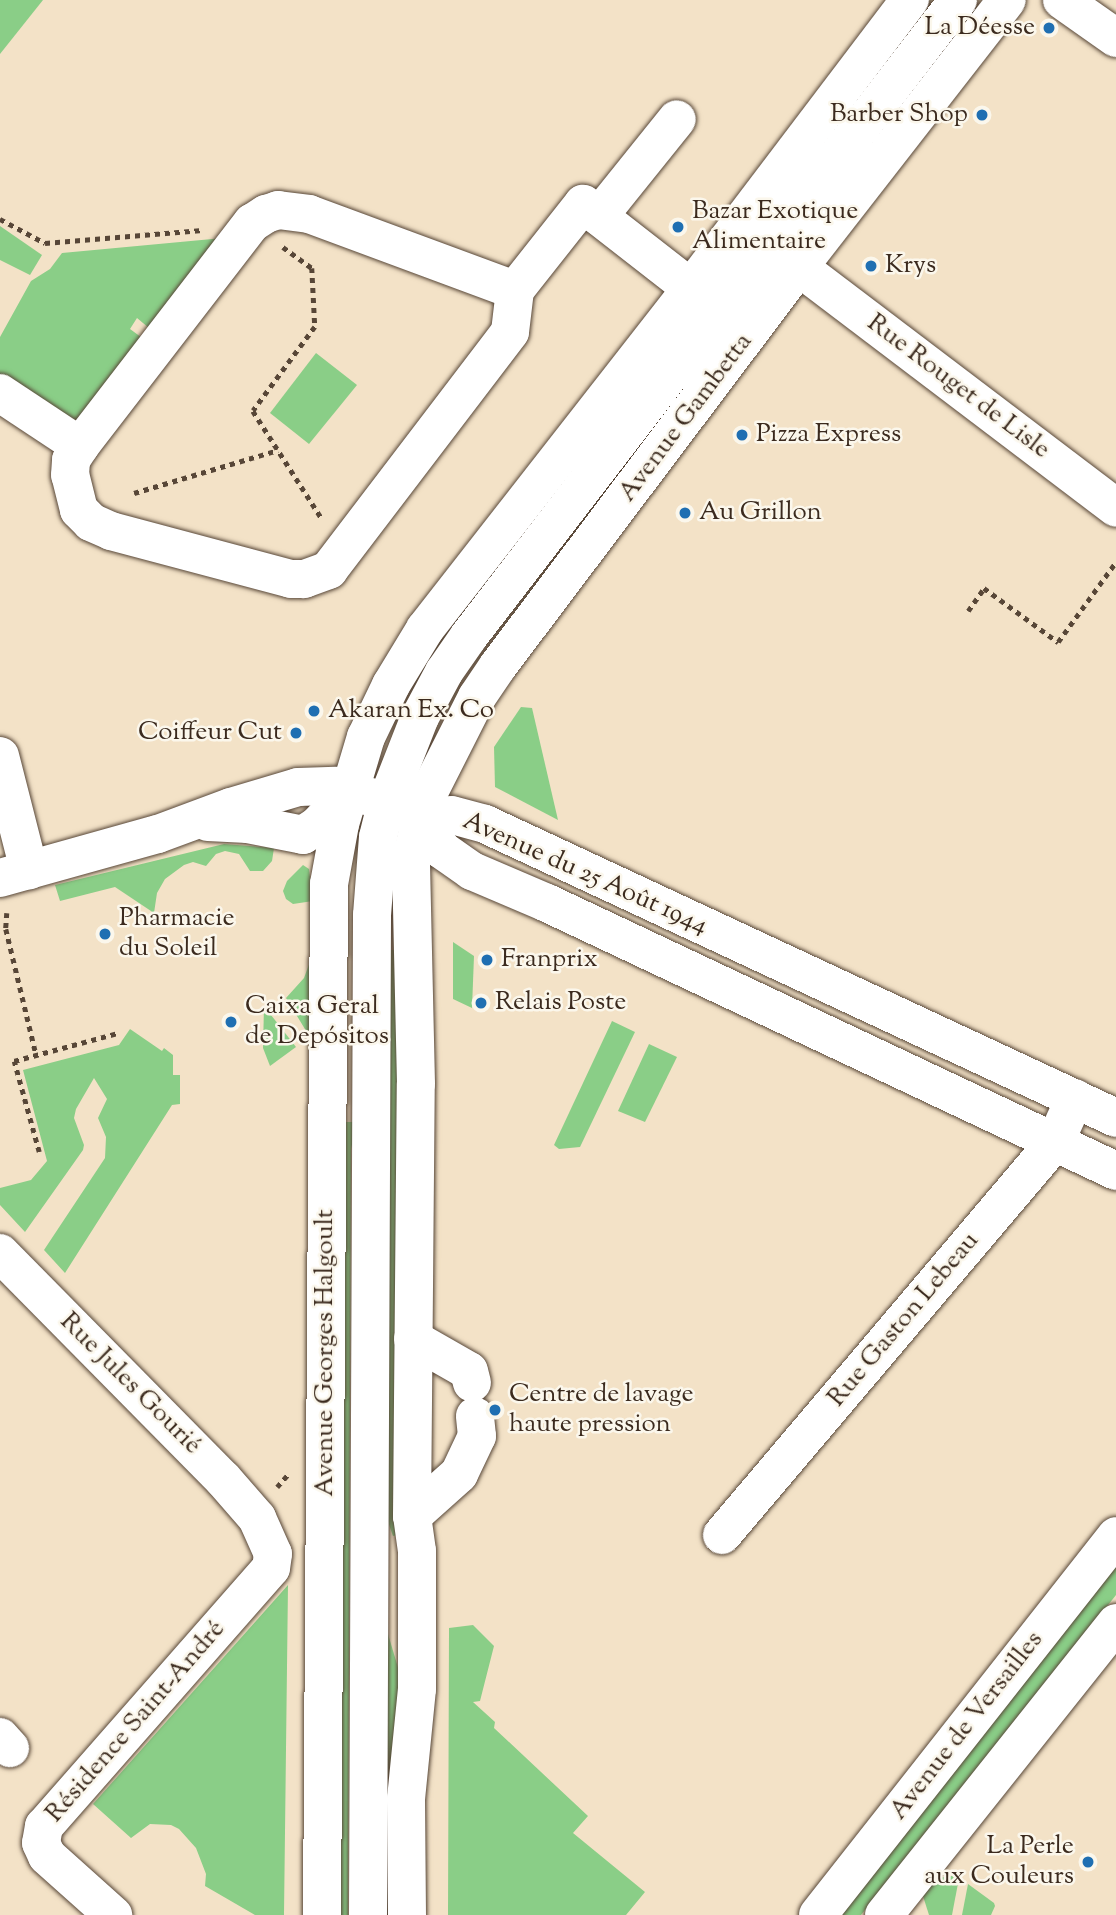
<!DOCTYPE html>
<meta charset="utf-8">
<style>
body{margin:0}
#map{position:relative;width:1116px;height:1915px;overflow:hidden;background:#f3e2c7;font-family:"Sorts Mill Goudy",serif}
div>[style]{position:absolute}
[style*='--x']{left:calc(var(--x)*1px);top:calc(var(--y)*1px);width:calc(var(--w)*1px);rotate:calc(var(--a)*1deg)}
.green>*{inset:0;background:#8ace87}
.path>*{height:4.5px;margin-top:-2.25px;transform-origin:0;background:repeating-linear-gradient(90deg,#574637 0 5px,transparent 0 10px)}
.roads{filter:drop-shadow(0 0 2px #574637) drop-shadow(0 0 2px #574637)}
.minor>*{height:38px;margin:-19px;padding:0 19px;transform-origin:19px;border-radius:19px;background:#fff}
.major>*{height:38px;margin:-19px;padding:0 19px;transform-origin:19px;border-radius:19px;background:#fff}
.dots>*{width:19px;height:19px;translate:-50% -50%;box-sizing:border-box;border:4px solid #fbf7ec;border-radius:50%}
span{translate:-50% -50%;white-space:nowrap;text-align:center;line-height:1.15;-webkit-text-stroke:5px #fbf7ec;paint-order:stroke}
.poi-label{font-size:26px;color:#3b2a1e}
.right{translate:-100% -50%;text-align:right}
.left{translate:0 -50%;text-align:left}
.street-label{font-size:26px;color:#3b2a1e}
</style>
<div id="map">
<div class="green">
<div style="clip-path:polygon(0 0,43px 0,0 54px)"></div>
<div style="clip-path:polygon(0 226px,42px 255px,30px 275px,0 260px)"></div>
<div style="clip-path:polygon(223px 238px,149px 328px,137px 318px,130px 329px,145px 340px,76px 436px,0 383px,0 337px,31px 281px,50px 269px,62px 253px)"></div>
<div style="clip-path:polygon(316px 353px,357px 385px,309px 444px,270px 413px)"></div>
<div style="clip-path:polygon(521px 707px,532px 708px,558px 820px,495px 787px,494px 747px)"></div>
<div style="clip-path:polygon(224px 844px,274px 848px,272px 861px,263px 871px,250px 871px,239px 854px,225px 851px,216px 854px,206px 866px,193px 862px,184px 865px,165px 879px,157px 893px,154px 913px,115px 887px,60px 901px,55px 885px)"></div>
<div style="clip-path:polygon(303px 865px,309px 869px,313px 901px,293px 904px,286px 899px,283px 891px,287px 881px)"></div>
<div style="clip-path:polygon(453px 942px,474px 956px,472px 1008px,453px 999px)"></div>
<div style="clip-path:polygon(389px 950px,400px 950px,397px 1535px,393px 1536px,386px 1516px)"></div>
<div style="clip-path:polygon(311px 959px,313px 1029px,308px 1034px,286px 998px,304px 978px)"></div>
<div style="clip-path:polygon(264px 1006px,296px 1047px,270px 1066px,263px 1048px)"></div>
<div style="clip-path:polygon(612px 1021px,635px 1032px,580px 1147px,559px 1149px,554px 1145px)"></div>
<div style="clip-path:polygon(130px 1029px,162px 1051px,164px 1048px,173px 1055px,173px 1075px,180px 1075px,180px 1104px,172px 1105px,65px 1273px,44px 1250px,105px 1158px,106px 1137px,98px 1118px,107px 1099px,94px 1078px,76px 1109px,74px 1118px,84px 1145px,83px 1150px,25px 1232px,0 1205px,0 1188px,31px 1180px,47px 1161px,23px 1070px,119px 1045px)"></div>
<div style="clip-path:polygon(649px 1044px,677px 1057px,645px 1122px,618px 1111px)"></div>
<div style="clip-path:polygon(343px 1122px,356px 1122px,351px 1150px,348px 1915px,338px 1915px)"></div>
<div style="clip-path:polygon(1116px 1567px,1116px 1595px,861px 1915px,838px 1915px)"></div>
<div style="clip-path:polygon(288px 1585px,284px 1915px,255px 1915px,205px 1886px,206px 1874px,196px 1848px,179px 1829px,171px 1825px,150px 1824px,131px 1838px,93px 1804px)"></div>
<div style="clip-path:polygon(473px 1625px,494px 1646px,480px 1701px,473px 1702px,495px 1722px,494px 1728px,588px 1816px,573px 1833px,645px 1892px,626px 1915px,448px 1915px,449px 1628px)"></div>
<div style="clip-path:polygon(388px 1634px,402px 1681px,394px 1915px,384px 1915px)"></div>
<div style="clip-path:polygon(952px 1876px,959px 1878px,952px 1915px,929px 1915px,922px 1893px,936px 1878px)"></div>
<div style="clip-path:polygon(968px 1884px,994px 1903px,995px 1906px,991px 1915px,962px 1915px)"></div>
</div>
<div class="path">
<div style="--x:0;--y:219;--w:51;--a:28.1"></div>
<div style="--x:45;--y:243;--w:158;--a:-4.7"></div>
<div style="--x:283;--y:247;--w:36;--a:36"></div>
<div style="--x:312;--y:268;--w:59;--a:87.1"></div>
<div style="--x:315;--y:327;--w:104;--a:126.4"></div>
<div style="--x:253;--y:411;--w:128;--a:57.4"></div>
<div style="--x:134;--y:493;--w:150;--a:-16.6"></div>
<div style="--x:968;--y:611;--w:28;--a:-55"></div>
<div style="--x:984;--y:588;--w:92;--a:36.1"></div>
<div style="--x:1058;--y:642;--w:99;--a:-54.1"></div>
<div style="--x:7;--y:913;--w:16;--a:94"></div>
<div style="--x:6;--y:929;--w:129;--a:76.5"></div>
<div style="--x:39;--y:1152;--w:94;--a:-105.4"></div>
<div style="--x:14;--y:1061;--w:108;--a:-15.1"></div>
<div style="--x:277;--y:1487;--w:18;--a:-49"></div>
</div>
<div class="roads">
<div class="minor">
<div style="--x:1062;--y:0;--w:66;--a:35.1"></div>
<div style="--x:599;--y:216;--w:124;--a:-51.2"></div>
<div style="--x:799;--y:267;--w:398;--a:37.2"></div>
<div style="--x:515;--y:290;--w:42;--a:96.8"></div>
<div style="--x:510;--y:332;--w:299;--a:127.3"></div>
<div style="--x:329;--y:570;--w:27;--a:160"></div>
<div style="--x:304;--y:579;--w:13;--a:180"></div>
<div style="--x:291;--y:579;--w:186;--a:-165.1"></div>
<div style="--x:111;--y:531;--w:22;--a:-156"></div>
<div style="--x:91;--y:522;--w:17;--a:-135"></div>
<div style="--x:79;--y:510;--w:36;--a:-104"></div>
<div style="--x:70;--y:475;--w:15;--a:-86"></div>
<div style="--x:71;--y:460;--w:17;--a:-57"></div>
<div style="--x:80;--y:446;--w:282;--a:-52.4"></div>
<div style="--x:252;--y:223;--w:17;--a:-33"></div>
<div style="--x:266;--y:214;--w:13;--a:-18"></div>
<div style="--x:278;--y:210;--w:31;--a:7"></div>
<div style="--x:309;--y:214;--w:220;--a:20.3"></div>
<div style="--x:515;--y:290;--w:110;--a:-51.7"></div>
<div style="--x:583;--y:204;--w:137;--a:37.9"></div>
<div style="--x:0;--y:393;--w:96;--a:33.5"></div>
<div style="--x:0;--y:756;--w:118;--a:75.7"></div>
<div style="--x:0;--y:1253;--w:317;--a:45.4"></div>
<div style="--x:223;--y:1479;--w:52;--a:48.9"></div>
<div style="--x:257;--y:1518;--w:39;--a:66"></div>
<div style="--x:273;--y:1554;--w:14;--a:98"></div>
<div style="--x:271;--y:1568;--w:344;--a:131.3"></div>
<div style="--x:44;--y:1826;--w:17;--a:100"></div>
<div style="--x:41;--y:1843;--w:14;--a:65"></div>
<div style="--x:47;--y:1856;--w:89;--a:41.8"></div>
<div style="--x:413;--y:1339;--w:64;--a:29.7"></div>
<div style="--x:469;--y:1371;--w:12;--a:76"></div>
<div style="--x:412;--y:1516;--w:63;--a:-41.8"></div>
<div style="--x:459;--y:1474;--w:42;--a:-64.7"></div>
<div style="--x:477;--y:1436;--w:20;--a:-96"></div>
<div style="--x:722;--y:1535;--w:515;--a:-49.72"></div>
<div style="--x:1055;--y:1142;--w:48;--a:-65.6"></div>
<div style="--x:0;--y:1737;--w:15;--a:48"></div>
<div style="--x:368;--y:1915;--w:1000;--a:-89.77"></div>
<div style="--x:372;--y:915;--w:78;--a:-85.6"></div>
<div style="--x:378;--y:837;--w:37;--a:-76"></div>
<div style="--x:387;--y:801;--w:90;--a:-68.6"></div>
<div style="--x:420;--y:717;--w:51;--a:-61.9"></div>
<div style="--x:444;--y:672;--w:44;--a:-55.2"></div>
<div style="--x:469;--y:636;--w:802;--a:-52.44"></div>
</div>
<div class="major">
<div style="--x:421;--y:819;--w:31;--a:-7"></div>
<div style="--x:452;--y:815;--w:34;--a:15"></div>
<div style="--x:485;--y:824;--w:696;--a:24.98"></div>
<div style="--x:208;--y:822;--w:40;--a:2.9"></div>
<div style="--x:248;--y:824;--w:56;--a:11.3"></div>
<div style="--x:303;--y:835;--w:17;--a:-33"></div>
<div style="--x:317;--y:826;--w:44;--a:-46.8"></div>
<div style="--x:0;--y:878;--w:164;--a:-15.6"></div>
<div style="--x:158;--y:834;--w:78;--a:-20.3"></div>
<div style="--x:231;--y:807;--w:70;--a:-16.6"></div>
<div style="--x:298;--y:787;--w:38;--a:-2"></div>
<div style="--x:336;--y:786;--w:14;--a:25"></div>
<div style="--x:349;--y:792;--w:39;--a:13"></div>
<div style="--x:387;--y:801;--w:38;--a:28"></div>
<div style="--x:421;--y:819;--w:37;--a:56"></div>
<div style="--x:442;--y:850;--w:37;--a:35"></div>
<div style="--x:472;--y:871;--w:82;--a:23.1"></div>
<div style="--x:547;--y:903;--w:629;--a:25.22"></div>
<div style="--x:322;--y:1915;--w:1031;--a:-89.61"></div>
<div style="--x:329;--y:884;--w:61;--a:-79.6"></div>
<div style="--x:340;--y:824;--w:91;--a:-73.4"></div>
<div style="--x:366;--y:737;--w:58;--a:-64.3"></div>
<div style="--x:391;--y:685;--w:66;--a:-58.7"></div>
<div style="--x:425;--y:629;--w:432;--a:-52"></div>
<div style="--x:691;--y:288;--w:362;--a:-52.8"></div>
<div style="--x:407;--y:1915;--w:116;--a:-90.5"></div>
<div style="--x:406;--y:1799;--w:111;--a:-84.3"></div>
<div style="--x:417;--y:1689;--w:138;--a:-90"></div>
<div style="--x:417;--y:1551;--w:35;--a:-98"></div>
<div style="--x:412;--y:1516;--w:432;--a:-89.5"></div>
<div style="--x:416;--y:1084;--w:224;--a:-91.3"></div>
<div style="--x:411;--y:860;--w:64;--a:-76.4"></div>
<div style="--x:426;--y:798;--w:113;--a:-63.2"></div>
<div style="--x:477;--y:697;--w:37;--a:-56"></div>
<div style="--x:498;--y:666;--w:500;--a:-53"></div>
<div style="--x:799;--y:267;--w:338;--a:-52.1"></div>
<div style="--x:818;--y:1915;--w:482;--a:-51.8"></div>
<div style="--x:884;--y:1915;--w:373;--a:-51.5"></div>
</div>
</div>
<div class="dots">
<div style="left:1049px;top:28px;background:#1f6fb2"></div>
<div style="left:982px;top:115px;background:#1f6fb2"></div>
<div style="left:678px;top:227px;background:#1f6fb2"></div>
<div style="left:871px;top:266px;background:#1f6fb2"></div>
<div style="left:742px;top:435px;background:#1f6fb2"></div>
<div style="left:685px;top:513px;background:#1f6fb2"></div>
<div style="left:314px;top:711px;background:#1f6fb2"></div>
<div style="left:296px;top:733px;background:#1f6fb2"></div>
<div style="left:105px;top:934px;background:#1f6fb2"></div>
<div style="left:487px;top:960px;background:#1f6fb2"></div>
<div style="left:481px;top:1003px;background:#1f6fb2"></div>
<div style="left:231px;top:1022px;background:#1f6fb2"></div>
<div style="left:495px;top:1410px;background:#1f6fb2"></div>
<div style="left:1088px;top:1862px;background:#1f6fb2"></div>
</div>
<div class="poi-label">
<span class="right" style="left:1035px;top:28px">La Déesse</span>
<span class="right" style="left:968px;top:115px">Barber Shop</span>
<span class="left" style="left:692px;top:227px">Bazar Exotique<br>Alimentaire</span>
<span class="left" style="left:885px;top:266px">Krys</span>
<span class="left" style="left:756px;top:435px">Pizza Express</span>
<span class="left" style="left:699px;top:513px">Au Grillon</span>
<span class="left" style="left:328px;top:711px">Akaran Ex. Co</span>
<span class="right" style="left:282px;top:733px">Coiffeur Cut</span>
<span class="left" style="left:119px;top:934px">Pharmacie<br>du Soleil</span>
<span class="left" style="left:501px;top:960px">Franprix</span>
<span class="left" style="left:495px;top:1003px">Relais Poste</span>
<span class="left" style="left:245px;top:1022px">Caixa Geral<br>de Depósitos</span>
<span class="left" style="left:509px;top:1410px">Centre de lavage<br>haute pression</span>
<span class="right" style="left:1074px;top:1862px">La Perle<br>aux Couleurs</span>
</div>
<div class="street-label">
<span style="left:958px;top:387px;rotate:37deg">Rue Rouget de Lisle</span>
<span style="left:686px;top:418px;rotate:-53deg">Avenue Gambetta</span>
<span style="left:585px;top:874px;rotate:24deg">Avenue du 25 Août 1944</span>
<span style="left:904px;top:1320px;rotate:-50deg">Rue Gaston Lebeau</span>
<span style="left:326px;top:1353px;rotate:-90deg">Avenue Georges Halgoult</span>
<span style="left:130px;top:1384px;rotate:45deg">Rue Jules Gourié</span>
<span style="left:136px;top:1722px;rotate:-49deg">Résidence Saint-André</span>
<span style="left:967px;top:1726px;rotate:-52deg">Avenue de Versailles</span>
</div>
</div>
